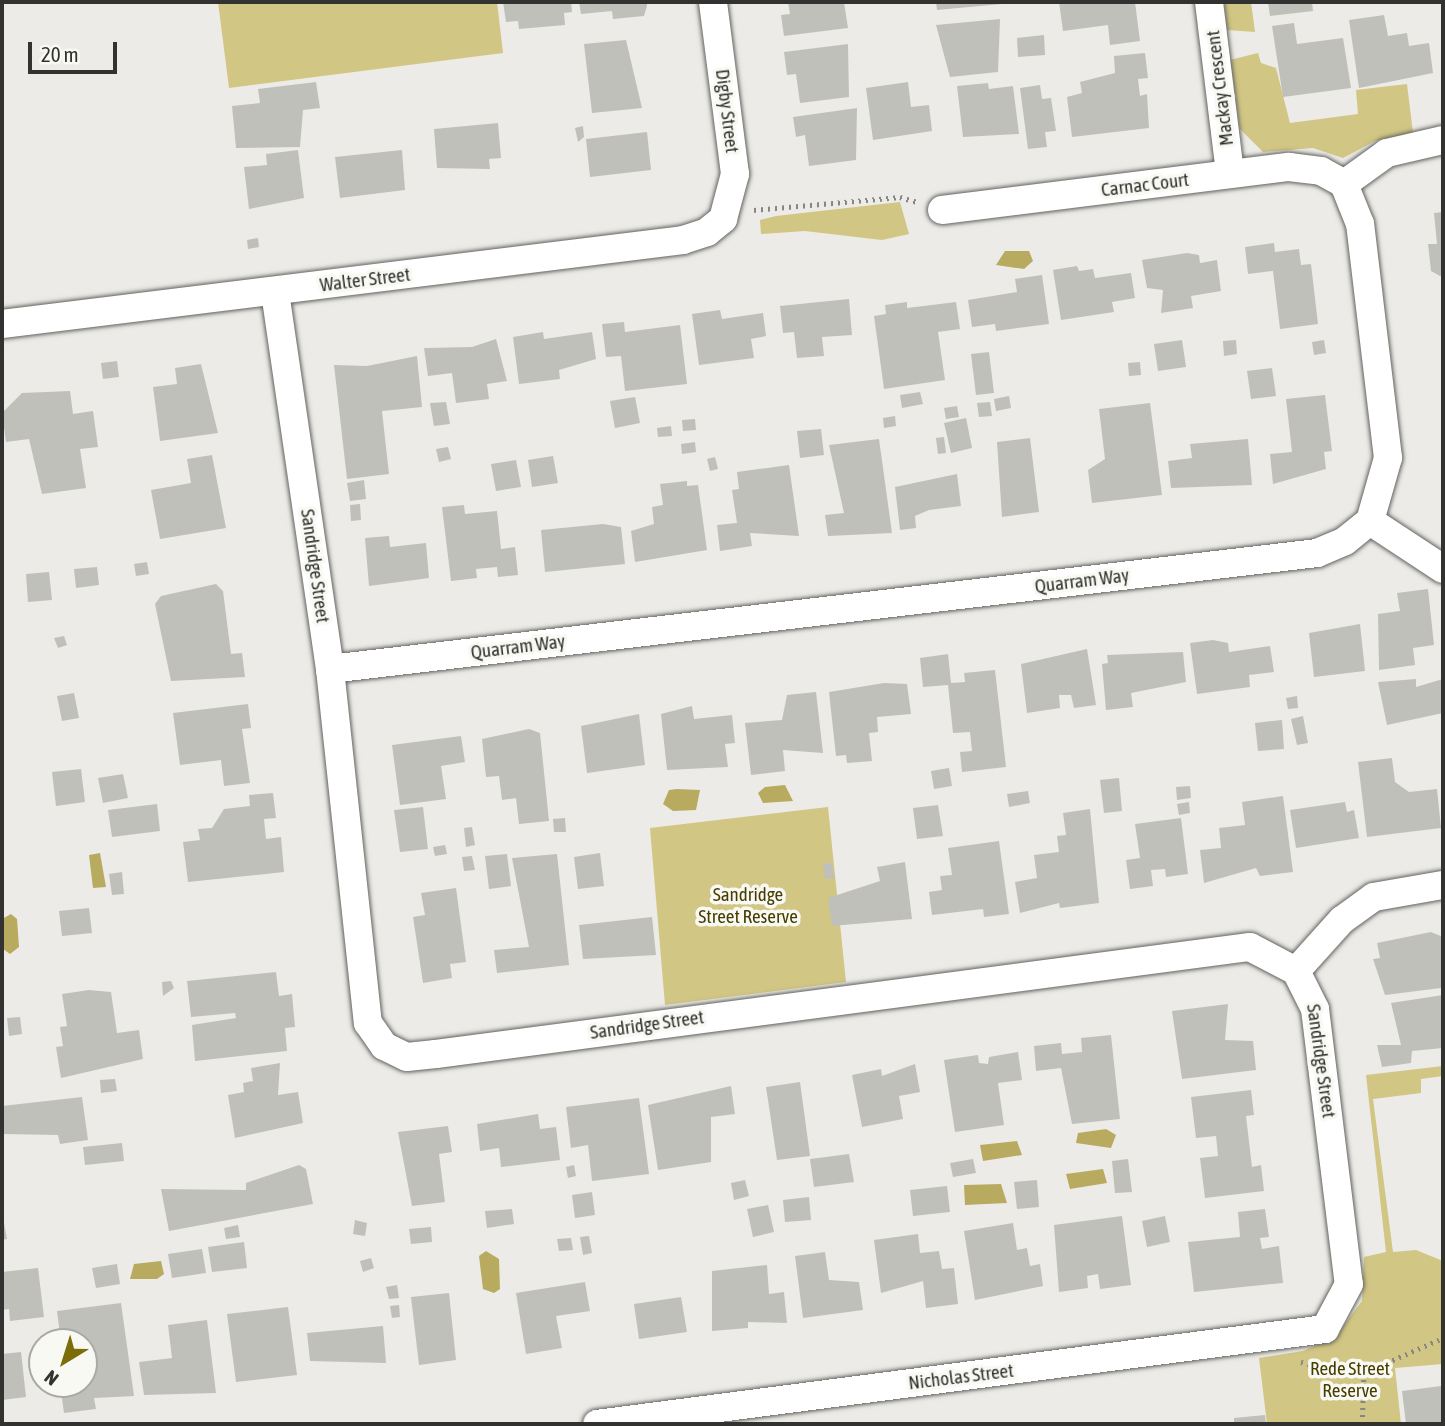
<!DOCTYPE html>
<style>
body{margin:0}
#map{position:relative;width:1445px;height:1426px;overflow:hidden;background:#ecebe7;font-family:"Asap Condensed",sans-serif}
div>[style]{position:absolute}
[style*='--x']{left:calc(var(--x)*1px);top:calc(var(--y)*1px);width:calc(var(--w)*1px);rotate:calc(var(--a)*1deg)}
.green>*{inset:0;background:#d1c683}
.water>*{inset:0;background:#b8ab60}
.building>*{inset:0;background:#c0c0bb}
.path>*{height:4.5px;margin-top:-2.25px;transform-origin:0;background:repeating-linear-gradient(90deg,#878683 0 2px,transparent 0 7px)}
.roads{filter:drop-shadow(0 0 2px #63635f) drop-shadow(0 0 2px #63635f)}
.minor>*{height:28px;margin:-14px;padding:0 14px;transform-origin:14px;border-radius:14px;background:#fff}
span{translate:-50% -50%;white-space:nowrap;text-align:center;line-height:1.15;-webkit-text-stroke:7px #f9f9f4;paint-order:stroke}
.street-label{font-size:19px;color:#323230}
.park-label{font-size:19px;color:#473d00}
.frame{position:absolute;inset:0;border:4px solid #323230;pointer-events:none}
.north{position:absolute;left:28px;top:1328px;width:70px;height:70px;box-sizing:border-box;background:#f9f9f4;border:2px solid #a9a9a6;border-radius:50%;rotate:218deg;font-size:19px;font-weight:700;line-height:28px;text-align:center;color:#323230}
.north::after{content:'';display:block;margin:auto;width:24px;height:32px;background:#7c6d08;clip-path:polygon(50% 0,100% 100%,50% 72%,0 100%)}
.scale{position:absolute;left:28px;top:42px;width:89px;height:32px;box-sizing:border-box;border:4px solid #323230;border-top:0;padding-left:9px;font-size:21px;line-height:24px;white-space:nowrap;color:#323230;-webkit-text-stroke:5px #f9f9f4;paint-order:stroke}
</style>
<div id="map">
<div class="green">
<div style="clip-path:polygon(218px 2px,497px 2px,503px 53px,229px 88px)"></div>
<div style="clip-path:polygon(1224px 2px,1251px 2px,1255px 32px,1227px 30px)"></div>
<div style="clip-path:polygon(1258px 53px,1261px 63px,1276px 68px,1290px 123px,1358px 114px,1356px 90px,1407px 84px,1413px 133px,1375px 141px,1343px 158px,1313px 148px,1263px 152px,1240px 129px,1230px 60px)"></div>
<div style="clip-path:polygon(900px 202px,909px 234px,882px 240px,805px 231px,761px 234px,760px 220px,776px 216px)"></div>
<div style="clip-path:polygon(828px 807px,846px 982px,665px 1005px,650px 828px)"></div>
<div style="clip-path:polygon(1443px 1066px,1443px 1076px,1421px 1079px,1421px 1093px,1373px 1099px,1393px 1252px,1416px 1250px,1443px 1261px,1443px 1364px,1395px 1368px,1401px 1424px,1267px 1424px,1259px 1358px,1303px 1351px,1336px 1336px,1362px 1301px,1364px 1257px,1386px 1252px,1366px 1075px)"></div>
</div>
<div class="water">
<div style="clip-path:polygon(1005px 251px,1029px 251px,1033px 261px,1024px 269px,996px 265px)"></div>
<div style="clip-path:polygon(785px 785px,793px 801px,763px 803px,758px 793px,765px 787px)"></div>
<div style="clip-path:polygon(677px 789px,700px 790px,696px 810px,673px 811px,663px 804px,669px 790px)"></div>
<div style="clip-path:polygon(100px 853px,106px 887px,93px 888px,89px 855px)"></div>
<div style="clip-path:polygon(11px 914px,17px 919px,19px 947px,10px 954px,3px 949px,2px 919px)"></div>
<div style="clip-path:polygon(1106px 1129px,1116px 1135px,1111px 1148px,1076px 1143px,1078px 1133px)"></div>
<div style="clip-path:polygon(1017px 1141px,1022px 1155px,983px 1161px,980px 1145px)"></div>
<div style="clip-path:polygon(1103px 1169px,1107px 1183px,1070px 1189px,1066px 1174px)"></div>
<div style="clip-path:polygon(1001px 1184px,1007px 1203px,965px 1205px,964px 1185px)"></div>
<div style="clip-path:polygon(486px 1251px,499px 1259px,500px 1289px,494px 1293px,483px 1289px,479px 1256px)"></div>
<div style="clip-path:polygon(161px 1261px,164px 1274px,157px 1279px,130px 1279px,134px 1264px)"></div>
</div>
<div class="building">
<div style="clip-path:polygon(503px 2px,571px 2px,572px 12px,564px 13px,565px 25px,519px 29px,518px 21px,506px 22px)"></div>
<div style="clip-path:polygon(579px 2px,647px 2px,647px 6px,644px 16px,613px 19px,612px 11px,581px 14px)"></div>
<div style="clip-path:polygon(788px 2px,844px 2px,848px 28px,784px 36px,781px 15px,790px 14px)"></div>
<div style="clip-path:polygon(936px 2px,1002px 2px,1002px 4px,937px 10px)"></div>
<div style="clip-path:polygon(1059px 2px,1135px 2px,1140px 41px,1110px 45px,1108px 25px,1063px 31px)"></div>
<div style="clip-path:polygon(1268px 2px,1312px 2px,1313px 11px,1270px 16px)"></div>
<div style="clip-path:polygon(1384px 15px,1388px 36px,1407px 33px,1409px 46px,1429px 43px,1433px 73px,1359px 88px,1349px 20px)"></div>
<div style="clip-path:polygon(1000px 19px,998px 72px,950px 77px,936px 25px)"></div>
<div style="clip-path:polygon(1294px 23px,1297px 44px,1343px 38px,1351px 88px,1283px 97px,1272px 26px)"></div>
<div style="clip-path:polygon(1044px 35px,1045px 55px,1018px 57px,1017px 38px)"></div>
<div style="clip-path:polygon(626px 40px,642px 108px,592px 113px,584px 44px)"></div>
<div style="clip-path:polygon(848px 44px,849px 97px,800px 103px,796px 74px,787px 75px,784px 52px)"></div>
<div style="clip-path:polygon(1145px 53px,1148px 78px,1138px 79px,1140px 96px,1147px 94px,1149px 128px,1072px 137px,1067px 97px,1082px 93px,1080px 82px,1115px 73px,1114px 56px)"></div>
<div style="clip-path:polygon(316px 82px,320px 108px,303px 110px,300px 147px,236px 148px,232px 106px,260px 103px,258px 89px)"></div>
<div style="clip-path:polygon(908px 82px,911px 107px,929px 105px,932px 131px,873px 140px,866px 88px)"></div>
<div style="clip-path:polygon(988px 83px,989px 89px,1013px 86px,1019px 134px,963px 137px,957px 86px)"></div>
<div style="clip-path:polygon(1040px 85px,1042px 99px,1051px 98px,1056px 131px,1045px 132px,1047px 147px,1028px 149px,1020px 88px)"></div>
<div style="clip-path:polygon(857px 108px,856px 160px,809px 166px,805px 135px,796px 137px,793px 117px)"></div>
<div style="clip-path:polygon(498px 123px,501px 158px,489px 159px,490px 169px,437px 168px,434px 129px)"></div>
<div style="clip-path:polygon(583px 126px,584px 137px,578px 142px,575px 128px)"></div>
<div style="clip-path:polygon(647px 132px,651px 170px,590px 177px,586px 139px)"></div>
<div style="clip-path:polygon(298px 150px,304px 198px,249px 209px,244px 167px,267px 165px,266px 154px)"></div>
<div style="clip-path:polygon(402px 150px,405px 190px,340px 198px,335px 157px)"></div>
<div style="clip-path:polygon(1443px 212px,1443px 275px,1440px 276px,1431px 271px,1428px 244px,1437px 244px,1434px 213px)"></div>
<div style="clip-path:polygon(258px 238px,259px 247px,248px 249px,247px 240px)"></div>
<div style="clip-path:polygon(1274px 243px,1275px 252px,1299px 249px,1301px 265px,1311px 264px,1318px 324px,1280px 329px,1273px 271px,1248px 274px,1245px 247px)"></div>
<div style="clip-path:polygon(1187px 253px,1199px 255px,1200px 263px,1217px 260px,1221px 291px,1191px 296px,1193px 308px,1161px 313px,1163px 290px,1147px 288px,1142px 260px)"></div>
<div style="clip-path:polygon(1077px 266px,1079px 271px,1093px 269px,1095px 278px,1131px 273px,1135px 298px,1112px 302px,1114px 312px,1061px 320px,1053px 270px)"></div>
<div style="clip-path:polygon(1042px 275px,1049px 324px,996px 331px,995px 324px,972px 327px,968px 300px,1017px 292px,1015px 279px)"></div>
<div style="clip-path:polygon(849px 299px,852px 335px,822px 337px,824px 356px,797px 358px,794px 332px,783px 333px,780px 306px)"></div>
<div style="clip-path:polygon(907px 302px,907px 308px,956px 302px,960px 329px,938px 332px,945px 380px,884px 389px,874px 316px,886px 314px,885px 305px)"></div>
<div style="clip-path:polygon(720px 310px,722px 319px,763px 313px,766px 336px,751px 339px,754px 358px,699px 365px,692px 314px)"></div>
<div style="clip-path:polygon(624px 322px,625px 332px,680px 325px,687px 384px,625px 391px,621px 356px,606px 357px,602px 324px)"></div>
<div style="clip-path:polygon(543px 332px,544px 339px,592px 332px,596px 359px,559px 370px,560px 379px,519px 384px,513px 337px)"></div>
<div style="clip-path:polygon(496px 339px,507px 381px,487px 384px,489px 399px,456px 403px,452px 373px,428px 376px,424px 348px,472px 347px)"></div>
<div style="clip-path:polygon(1182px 340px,1186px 367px,1158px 371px,1154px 344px)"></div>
<div style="clip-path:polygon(1236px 340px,1237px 354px,1224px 356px,1223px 341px)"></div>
<div style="clip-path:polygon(1324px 340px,1326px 353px,1314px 355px,1312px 342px)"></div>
<div style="clip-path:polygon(989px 352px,994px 393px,976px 395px,971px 354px)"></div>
<div style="clip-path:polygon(417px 356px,422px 407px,382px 411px,389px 474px,347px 479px,334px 365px,367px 366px)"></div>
<div style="clip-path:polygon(117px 361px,119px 377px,103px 379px,101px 363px)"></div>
<div style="clip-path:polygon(1140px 362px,1141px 375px,1129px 376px,1128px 363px)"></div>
<div style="clip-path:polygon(201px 364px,218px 433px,160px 441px,153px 387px,177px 384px,175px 368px)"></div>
<div style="clip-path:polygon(1272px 368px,1276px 396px,1251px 399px,1247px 371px)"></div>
<div style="clip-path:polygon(70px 391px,73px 414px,93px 411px,98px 447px,80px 449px,86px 488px,42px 494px,29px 439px,6px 442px,2px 413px,22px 393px)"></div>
<div style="clip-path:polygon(920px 392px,923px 404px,902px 408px,900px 395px)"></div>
<div style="clip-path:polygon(1325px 395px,1332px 451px,1324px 452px,1326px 469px,1273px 484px,1270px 454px,1292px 452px,1286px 399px)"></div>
<div style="clip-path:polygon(1009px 396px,1011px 408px,996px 411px,994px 399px)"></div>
<div style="clip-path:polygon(635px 397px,640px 423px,615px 428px,610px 401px)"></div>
<div style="clip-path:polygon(446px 402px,450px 424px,434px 426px,430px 403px)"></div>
<div style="clip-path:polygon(990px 402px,992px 416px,979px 417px,977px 403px)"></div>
<div style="clip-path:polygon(1150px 403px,1162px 495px,1092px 503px,1088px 470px,1105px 459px,1099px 409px)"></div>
<div style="clip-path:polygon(957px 406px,959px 417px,946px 419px,944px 408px)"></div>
<div style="clip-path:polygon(895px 416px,896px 426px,884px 428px,883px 418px)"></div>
<div style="clip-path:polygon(966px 418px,972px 448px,951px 453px,944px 423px)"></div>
<div style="clip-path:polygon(695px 419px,696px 430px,683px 431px,682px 420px)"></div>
<div style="clip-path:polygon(671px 426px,672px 436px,658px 437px,657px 428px)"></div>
<div style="clip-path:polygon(821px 429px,824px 455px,800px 458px,797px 431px)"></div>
<div style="clip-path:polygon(944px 437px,946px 453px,938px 454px,936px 438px)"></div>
<div style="clip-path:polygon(1030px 438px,1039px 512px,1002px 517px,997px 442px)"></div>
<div style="clip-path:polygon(879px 439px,892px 533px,828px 536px,825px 515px,844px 513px,829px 445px)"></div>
<div style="clip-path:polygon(1248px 439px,1252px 485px,1171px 488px,1168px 461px,1192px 458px,1190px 444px)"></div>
<div style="clip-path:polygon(695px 442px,696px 452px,682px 454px,681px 444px)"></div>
<div style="clip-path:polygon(448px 447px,451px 459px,439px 462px,436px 449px)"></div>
<div style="clip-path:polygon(212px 455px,226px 528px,160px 539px,151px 490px,191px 483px,187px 459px)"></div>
<div style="clip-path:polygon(553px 456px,558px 483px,532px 487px,528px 460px)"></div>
<div style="clip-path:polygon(715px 457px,718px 469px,710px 471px,707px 459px)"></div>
<div style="clip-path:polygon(516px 460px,521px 487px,496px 491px,491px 464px)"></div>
<div style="clip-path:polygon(789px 465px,799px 536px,750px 533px,752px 546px,720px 551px,717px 525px,737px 523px,732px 490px,739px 489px,737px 472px)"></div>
<div style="clip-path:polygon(957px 474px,961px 506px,929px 510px,915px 516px,916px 528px,900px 530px,895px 487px)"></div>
<div style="clip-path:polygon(364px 480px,366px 499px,350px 501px,347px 483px)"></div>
<div style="clip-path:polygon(687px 481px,687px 486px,698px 485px,707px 550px,635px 562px,631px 531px,654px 524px,652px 507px,663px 505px,660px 484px)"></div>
<div style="clip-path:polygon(360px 504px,361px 520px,351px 521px,350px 505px)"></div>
<div style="clip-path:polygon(464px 505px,465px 514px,497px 511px,501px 549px,515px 547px,518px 575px,498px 577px,497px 567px,476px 569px,477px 578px,451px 581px,442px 507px)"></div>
<div style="clip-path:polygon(603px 524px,621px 527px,625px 564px,545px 572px,541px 530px)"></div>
<div style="clip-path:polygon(389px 536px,390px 547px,426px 543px,429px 578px,369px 586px,365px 538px)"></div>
<div style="clip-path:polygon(147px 562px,149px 574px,136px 576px,134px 564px)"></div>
<div style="clip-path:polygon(97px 567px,99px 585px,76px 588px,74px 569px)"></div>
<div style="clip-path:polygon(49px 572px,52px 600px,28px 602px,26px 574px)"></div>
<div style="clip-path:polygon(216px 584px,223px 591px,231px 654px,242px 653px,245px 677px,171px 681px,155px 604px,161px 596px)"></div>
<div style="clip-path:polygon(1428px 589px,1434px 645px,1413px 648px,1415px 665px,1379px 670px,1378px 614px,1400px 611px,1397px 593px)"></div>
<div style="clip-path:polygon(1360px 624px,1365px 671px,1314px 677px,1309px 633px)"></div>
<div style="clip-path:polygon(64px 636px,67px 645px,58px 648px,54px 638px)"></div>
<div style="clip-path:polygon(1213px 640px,1228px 643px,1229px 652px,1270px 646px,1274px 672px,1249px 675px,1250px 687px,1197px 694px,1190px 643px)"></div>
<div style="clip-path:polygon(1087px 649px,1096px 705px,1074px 708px,1071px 695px,1059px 695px,1060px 708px,1027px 713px,1021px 664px)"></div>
<div style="clip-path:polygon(1183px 652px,1186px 682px,1131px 693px,1133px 707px,1106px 710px,1102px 664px,1108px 663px,1107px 655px)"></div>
<div style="clip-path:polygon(948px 654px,951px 683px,965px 682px,964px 673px,995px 670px,1006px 767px,962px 772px,960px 752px,972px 751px,970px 732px,953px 733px,948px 685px,923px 687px,920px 658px)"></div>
<div style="clip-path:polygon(1416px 679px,1416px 687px,1443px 679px,1443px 713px,1387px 725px,1378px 682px)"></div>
<div style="clip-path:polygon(884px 683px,907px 684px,911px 714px,877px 717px,878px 732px,869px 733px,872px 761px,847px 763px,846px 755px,836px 756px,829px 692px)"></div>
<div style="clip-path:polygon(816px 692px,823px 753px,783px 750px,785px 771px,751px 775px,745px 723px,782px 720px,787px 695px)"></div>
<div style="clip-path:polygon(74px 693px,79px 718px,62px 721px,57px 696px)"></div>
<div style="clip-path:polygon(1297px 696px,1298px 708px,1288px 709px,1286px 698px)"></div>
<div style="clip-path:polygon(248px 704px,251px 728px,242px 729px,250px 783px,224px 786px,221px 760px,180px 765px,173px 713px)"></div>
<div style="clip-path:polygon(692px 706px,694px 719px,732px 715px,735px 743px,725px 744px,728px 767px,667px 770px,661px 714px)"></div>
<div style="clip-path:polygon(639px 714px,645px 765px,587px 773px,581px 726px)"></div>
<div style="clip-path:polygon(1303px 716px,1308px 743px,1297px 745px,1291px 719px)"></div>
<div style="clip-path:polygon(1282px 720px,1284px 749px,1258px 751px,1255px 723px)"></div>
<div style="clip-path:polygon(529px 729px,540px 733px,549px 821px,519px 824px,516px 798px,502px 800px,499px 776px,486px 777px,482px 739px)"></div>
<div style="clip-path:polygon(461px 736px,465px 762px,441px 766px,446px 799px,400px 805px,392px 745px)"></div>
<div style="clip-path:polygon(1392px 758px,1395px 782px,1409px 792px,1437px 789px,1441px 828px,1367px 837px,1358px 762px)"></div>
<div style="clip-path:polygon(949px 768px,952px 786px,934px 789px,931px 771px)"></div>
<div style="clip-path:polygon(81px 769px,85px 802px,56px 806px,52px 772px)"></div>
<div style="clip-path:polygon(123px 774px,128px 798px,103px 803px,98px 778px)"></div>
<div style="clip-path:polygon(1119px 778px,1122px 811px,1104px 813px,1100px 780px)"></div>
<div style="clip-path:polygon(1190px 786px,1191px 798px,1177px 800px,1176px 787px)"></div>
<div style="clip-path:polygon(1028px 791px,1030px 803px,1009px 807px,1007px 794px)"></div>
<div style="clip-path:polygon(273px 793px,276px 818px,264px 819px,266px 839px,281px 837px,284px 872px,188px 882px,183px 842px,200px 840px,198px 829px,212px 828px,224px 809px,250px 806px,249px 795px)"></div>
<div style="clip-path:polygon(1283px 796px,1293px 872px,1260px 876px,1256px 868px,1204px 883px,1200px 850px,1221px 848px,1219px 828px,1245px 825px,1242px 802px)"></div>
<div style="clip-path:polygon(1189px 802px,1190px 813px,1179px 815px,1177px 804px)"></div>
<div style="clip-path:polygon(1345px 802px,1347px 812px,1354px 810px,1359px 838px,1296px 848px,1290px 810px)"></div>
<div style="clip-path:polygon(157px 804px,160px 831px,112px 837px,108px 810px)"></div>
<div style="clip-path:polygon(938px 805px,943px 836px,917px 839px,913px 808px)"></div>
<div style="clip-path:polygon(423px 807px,428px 849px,400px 852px,394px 810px)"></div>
<div style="clip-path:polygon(1090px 809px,1099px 903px,1060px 908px,1059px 903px,1020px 913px,1015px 882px,1037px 878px,1034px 855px,1059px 852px,1057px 836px,1066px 835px,1063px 813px)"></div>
<div style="clip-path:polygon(565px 818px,566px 832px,554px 832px,553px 819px)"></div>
<div style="clip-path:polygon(1181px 818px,1188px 874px,1166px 877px,1165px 869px,1151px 870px,1153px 886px,1130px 889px,1126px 860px,1140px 858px,1135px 824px)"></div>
<div style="clip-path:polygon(472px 827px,475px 845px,466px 847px,464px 828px)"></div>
<div style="clip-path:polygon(999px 841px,1009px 914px,984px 917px,983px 909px,932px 915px,929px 892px,942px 890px,940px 876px,952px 875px,948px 848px)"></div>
<div style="clip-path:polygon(445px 845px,447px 854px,435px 856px,433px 847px)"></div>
<div style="clip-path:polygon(600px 853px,604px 886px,578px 889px,574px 857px)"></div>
<div style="clip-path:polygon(507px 854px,511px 886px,489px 889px,485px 856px)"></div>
<div style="clip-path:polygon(557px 854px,569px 965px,497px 973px,494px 950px,529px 947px,512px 858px)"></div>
<div style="clip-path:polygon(472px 856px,475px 870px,464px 871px,462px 857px)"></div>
<div style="clip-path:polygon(905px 862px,912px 919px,832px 926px,828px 898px,880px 881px,877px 867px)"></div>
<div style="clip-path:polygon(832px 863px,834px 878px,825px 879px,823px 864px)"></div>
<div style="clip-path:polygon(122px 872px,124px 894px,112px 895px,109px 874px)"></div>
<div style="clip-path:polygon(456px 888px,466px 962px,450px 964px,452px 978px,423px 983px,413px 917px,425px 915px,421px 893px)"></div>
<div style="clip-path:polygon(89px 908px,92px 933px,62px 936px,59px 911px)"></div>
<div style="clip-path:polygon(652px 917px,656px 955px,583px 959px,579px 925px)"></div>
<div style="clip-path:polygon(1431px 932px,1443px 937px,1441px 988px,1385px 995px,1373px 959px,1380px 958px,1377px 943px)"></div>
<div style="clip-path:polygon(276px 972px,279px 996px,292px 994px,295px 1027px,285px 1028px,287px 1051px,195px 1061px,192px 1025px,236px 1018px,235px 1013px,191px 1017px,187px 981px)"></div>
<div style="clip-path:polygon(171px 981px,174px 988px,163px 996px,162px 982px)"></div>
<div style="clip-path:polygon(89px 990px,111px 992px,117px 1033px,139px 1030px,143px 1059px,61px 1078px,56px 1047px,63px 1046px,60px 1027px,67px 1026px,62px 994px)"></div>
<div style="clip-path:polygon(1443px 995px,1443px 1048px,1412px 1051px,1411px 1063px,1382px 1067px,1377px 1045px,1401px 1045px,1391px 1003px)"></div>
<div style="clip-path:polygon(1228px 1004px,1225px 1040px,1253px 1041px,1256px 1070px,1182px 1079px,1172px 1011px)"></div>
<div style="clip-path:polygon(20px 1017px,22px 1034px,9px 1036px,7px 1018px)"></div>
<div style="clip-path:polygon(1111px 1035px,1120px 1119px,1072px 1124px,1061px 1068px,1036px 1071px,1034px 1046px,1061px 1043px,1062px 1054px,1082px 1052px,1081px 1038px)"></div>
<div style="clip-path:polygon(1018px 1052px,1022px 1080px,998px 1083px,1004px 1125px,955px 1132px,944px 1060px,978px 1055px,979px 1063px,988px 1064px,989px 1057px)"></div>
<div style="clip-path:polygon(280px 1063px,278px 1095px,298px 1092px,303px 1123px,235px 1138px,228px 1095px,244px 1092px,243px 1083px,253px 1081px,251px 1068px)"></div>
<div style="clip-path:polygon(915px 1064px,920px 1092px,899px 1096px,903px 1119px,862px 1127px,852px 1075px,881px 1069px,882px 1076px)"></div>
<div style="clip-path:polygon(115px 1079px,117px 1091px,101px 1093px,100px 1080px)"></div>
<div style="clip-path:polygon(800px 1082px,810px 1156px,777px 1160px,766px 1087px)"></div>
<div style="clip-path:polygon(731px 1086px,735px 1114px,711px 1117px,711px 1162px,658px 1170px,648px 1105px)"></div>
<div style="clip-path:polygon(1251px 1090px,1254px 1115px,1246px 1116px,1252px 1167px,1261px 1165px,1264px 1191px,1205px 1198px,1200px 1158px,1218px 1156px,1216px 1136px,1196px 1138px,1191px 1097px)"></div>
<div style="clip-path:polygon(82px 1097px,88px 1140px,60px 1144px,58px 1135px,2px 1134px,2px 1106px)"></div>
<div style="clip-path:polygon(639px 1098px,649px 1174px,592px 1181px,588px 1145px,571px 1148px,566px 1107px)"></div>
<div style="clip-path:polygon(538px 1114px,540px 1129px,556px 1127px,560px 1160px,501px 1167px,499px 1148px,480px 1151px,477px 1124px)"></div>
<div style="clip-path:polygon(448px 1126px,452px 1152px,439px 1154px,445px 1202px,412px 1206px,398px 1132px)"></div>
<div style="clip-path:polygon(122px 1143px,124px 1161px,85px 1165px,83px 1147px)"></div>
<div style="clip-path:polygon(849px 1154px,854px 1182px,814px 1187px,810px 1159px)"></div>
<div style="clip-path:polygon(973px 1159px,976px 1173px,953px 1177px,950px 1163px)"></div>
<div style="clip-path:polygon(1128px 1159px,1132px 1192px,1115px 1193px,1112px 1161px)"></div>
<div style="clip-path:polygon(299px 1165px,306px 1169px,313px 1204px,169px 1231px,161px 1189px,246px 1190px,246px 1183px)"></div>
<div style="clip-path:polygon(574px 1165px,576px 1176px,568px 1178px,566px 1167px)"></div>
<div style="clip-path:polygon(745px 1180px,749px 1196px,734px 1200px,731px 1183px)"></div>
<div style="clip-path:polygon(1037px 1180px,1039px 1207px,1017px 1209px,1014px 1182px)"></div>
<div style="clip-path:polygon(947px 1186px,950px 1212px,913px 1216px,910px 1190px)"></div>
<div style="clip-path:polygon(592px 1192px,595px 1215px,575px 1218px,572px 1195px)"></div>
<div style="clip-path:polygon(809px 1197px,811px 1220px,785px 1222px,783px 1200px)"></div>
<div style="clip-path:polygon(768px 1205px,774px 1232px,753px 1237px,747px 1209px)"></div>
<div style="clip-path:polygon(512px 1209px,514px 1224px,487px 1228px,485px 1211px)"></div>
<div style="clip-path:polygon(1265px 1209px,1269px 1237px,1260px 1238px,1262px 1249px,1279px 1246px,1283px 1283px,1194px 1292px,1188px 1242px,1240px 1237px,1238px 1212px)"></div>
<div style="clip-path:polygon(2px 1212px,7px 1239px,2px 1240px)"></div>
<div style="clip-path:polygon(1122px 1216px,1131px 1285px,1100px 1289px,1098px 1274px,1087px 1276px,1088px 1288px,1059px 1292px,1054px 1225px)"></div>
<div style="clip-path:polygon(1165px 1216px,1170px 1242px,1147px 1247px,1142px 1221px)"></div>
<div style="clip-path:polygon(355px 1220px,367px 1223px,365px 1236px,353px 1234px)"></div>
<div style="clip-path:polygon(1013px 1223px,1017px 1250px,1027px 1248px,1030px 1266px,1040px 1264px,1043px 1286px,975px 1300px,964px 1231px)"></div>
<div style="clip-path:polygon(238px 1225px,240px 1237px,226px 1239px,224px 1228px)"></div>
<div style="clip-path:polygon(431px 1227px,432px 1242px,411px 1244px,409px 1229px)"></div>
<div style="clip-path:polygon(918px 1234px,920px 1253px,939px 1251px,942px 1269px,954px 1268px,958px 1304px,926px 1308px,923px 1281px,881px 1293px,874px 1240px)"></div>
<div style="clip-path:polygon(589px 1236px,592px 1253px,583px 1255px,580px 1237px)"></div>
<div style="clip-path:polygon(571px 1238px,573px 1250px,559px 1251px,557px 1239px)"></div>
<div style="clip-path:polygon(244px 1242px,247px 1268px,212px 1272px,208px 1247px)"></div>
<div style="clip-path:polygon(202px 1249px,206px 1273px,172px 1278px,168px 1254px)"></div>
<div style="clip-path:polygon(825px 1252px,829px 1280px,859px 1282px,863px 1310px,803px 1318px,795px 1256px)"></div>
<div style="clip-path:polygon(371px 1258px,374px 1268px,363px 1272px,360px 1261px)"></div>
<div style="clip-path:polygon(117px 1264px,120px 1284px,96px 1288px,92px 1268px)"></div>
<div style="clip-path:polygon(767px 1265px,769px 1294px,784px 1292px,787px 1323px,748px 1322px,748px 1328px,712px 1331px,712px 1271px)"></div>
<div style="clip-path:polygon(38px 1268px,44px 1317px,10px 1321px,9px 1309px,2px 1310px,2px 1272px)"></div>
<div style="clip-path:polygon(585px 1282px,590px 1311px,556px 1316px,562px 1348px,526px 1354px,516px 1293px)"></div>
<div style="clip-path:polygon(397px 1285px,399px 1298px,389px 1299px,386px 1287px)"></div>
<div style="clip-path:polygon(449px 1293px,456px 1360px,419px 1365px,411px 1297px)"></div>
<div style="clip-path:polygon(681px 1297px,687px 1332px,639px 1339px,634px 1304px)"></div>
<div style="clip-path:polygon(121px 1303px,134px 1396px,94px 1398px,96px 1409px,64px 1413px,60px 1384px,84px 1384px,84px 1342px,61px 1342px,57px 1311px)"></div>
<div style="clip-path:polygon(399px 1305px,400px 1317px,392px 1318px,390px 1306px)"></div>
<div style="clip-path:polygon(288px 1307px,297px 1375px,236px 1382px,227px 1314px)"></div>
<div style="clip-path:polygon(207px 1320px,216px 1393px,144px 1395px,139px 1362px,172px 1358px,168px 1325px)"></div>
<div style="clip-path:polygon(383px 1326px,386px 1363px,310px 1361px,307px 1333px)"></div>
<div style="clip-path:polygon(21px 1352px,26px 1397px,2px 1400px,2px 1354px)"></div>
<div style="clip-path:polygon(41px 1360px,42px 1372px,35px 1373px,34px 1361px)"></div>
<div style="clip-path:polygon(1441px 1386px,1443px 1424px,1406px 1424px,1402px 1391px)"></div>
<div style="clip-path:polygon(1265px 1415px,1266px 1424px,1234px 1424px,1234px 1418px)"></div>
</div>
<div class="path">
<div style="--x:385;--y:2;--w:10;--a:0"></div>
<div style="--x:754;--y:210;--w:147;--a:-5.1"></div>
<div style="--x:900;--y:197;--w:19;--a:16"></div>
<div style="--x:1301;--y:1362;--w:31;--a:15"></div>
<div style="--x:1331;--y:1370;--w:55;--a:-7.3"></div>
<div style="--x:1386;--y:1363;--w:62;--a:-23.7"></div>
<div style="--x:1362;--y:1424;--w:59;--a:-88.1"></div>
</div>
<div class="roads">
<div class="minor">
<div style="--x:1209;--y:2;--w:173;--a:83"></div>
<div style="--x:942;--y:210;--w:350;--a:-7.1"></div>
<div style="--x:1289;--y:167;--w:32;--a:7"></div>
<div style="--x:1321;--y:171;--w:26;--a:29"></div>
<div style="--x:275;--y:292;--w:381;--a:81.7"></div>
<div style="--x:330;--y:669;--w:356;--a:83.9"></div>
<div style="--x:368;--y:1023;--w:28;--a:55"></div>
<div style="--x:384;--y:1046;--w:25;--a:26"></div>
<div style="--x:407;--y:1057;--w:29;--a:-6"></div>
<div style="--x:436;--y:1054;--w:821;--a:-7.49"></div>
<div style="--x:1250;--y:947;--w:52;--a:27.6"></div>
<div style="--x:1296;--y:971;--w:42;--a:63.4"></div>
<div style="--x:1315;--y:1009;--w:277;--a:83"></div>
<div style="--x:1349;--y:1284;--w:51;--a:118.1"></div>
<div style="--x:1325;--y:1329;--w:734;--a:172.57"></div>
<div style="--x:2;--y:324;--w:686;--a:-7.03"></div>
<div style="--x:683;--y:240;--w:25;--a:-18"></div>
<div style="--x:707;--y:232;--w:21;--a:-39"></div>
<div style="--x:723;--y:219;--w:47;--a:-75.1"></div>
<div style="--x:735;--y:174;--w:173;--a:-97.3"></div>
<div style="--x:1370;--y:521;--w:87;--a:33.3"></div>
<div style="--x:330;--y:669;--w:994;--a:-6.7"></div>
<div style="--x:1317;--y:553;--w:30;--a:-23"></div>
<div style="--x:1345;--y:541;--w:32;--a:-39"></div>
<div style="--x:1370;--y:521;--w:66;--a:-74.1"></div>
<div style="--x:1388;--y:458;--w:236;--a:-96.8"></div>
<div style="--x:1360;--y:224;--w:43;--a:-111.8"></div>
<div style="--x:1344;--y:184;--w:53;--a:-35.8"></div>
<div style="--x:1387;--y:153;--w:57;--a:-13.1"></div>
<div style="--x:1296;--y:971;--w:69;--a:-48"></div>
<div style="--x:1342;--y:920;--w:39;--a:-36"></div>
<div style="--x:1374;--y:897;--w:70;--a:-9.9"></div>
</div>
</div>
<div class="street-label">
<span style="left:1220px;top:88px;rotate:-97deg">Mackay Crescent</span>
<span style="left:727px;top:111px;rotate:83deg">Digby Street</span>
<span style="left:1145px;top:185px;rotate:-7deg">Carnac Court</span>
<span style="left:365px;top:280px;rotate:-7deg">Walter Street</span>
<span style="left:315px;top:566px;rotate:82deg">Sandridge Street</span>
<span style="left:1082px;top:581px;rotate:-7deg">Quarram Way</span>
<span style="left:518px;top:647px;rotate:-7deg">Quarram Way</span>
<span style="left:647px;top:1025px;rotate:-8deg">Sandridge Street</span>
<span style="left:1321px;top:1061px;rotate:82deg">Sandridge Street</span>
<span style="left:961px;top:1377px;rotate:-7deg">Nicholas Street</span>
</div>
<div class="park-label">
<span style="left:748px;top:906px">Sandridge<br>Street Reserve</span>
<span style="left:1350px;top:1380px">Rede Street<br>Reserve</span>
</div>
<div class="frame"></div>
<div class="north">N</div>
<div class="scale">20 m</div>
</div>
